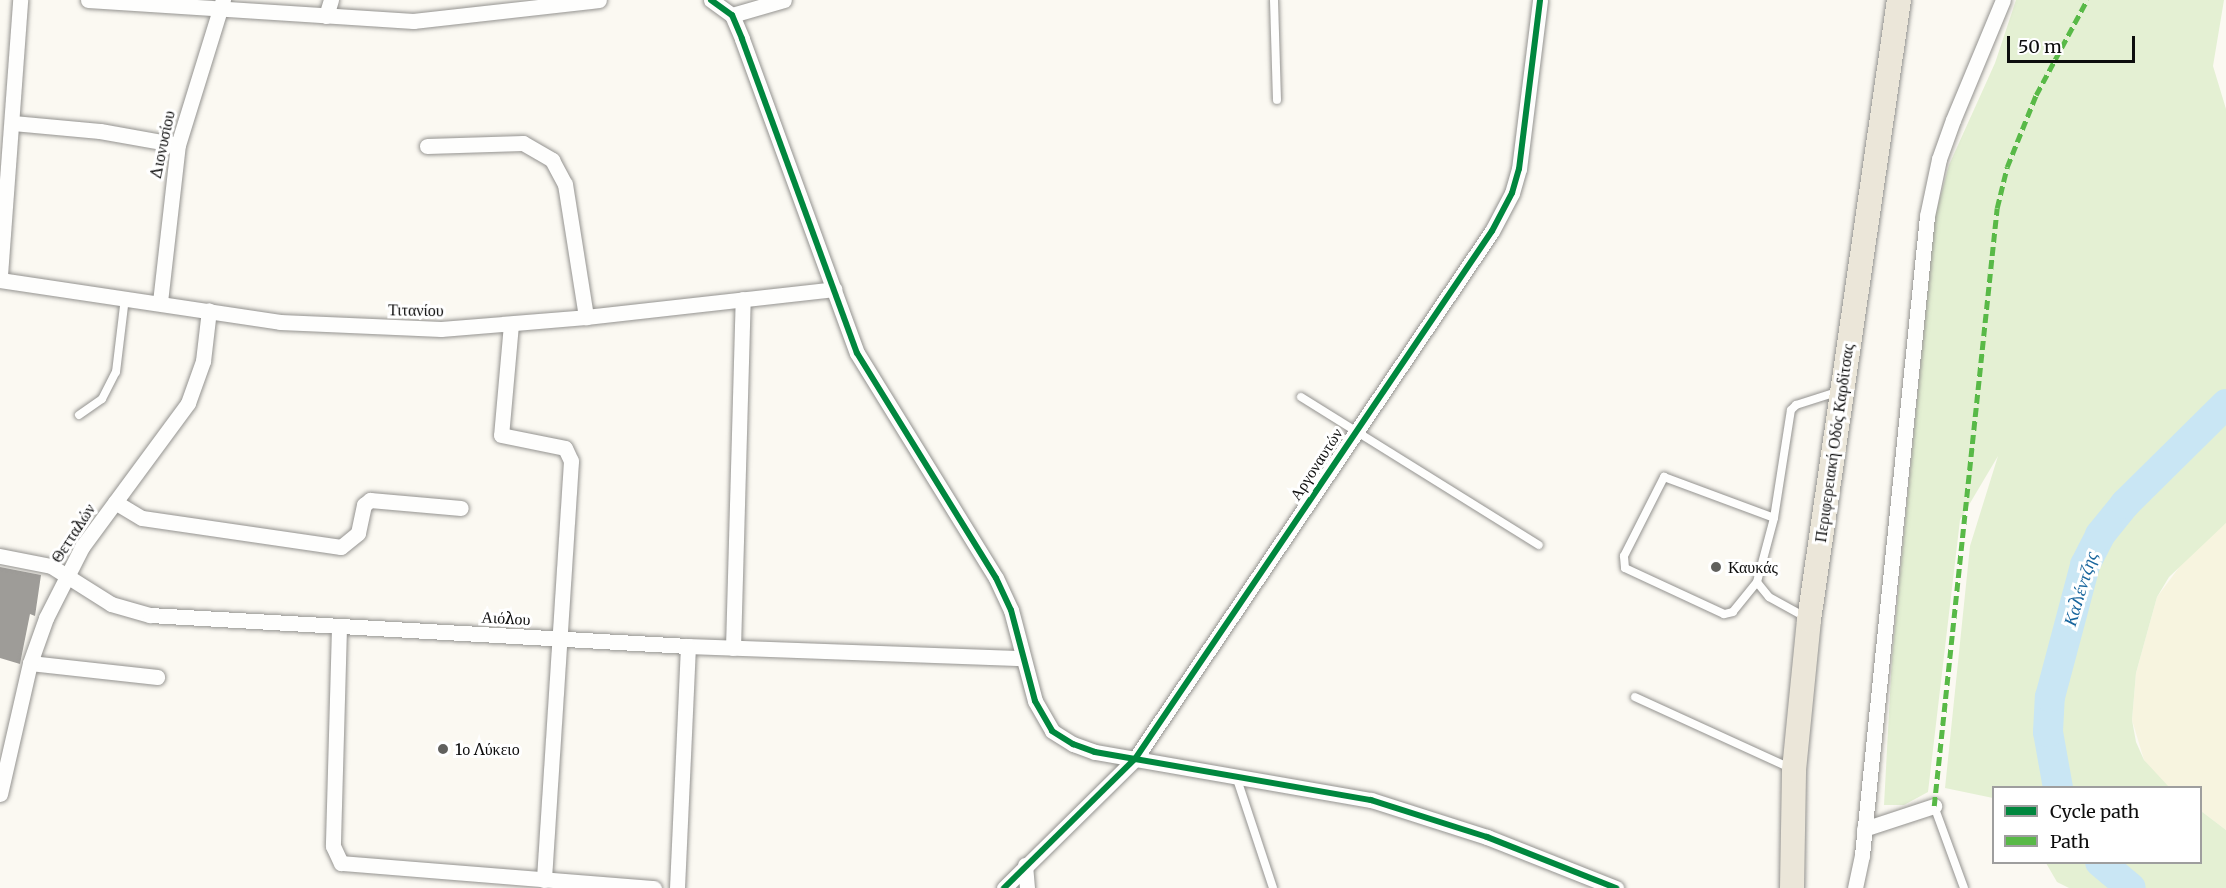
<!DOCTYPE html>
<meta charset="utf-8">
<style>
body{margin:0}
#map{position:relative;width:2226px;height:888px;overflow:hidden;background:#fbf9f2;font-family:Merriweather,serif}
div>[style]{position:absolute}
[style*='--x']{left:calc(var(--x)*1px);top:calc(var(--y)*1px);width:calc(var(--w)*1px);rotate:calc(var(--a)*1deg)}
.farmland>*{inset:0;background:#f7f4df}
.green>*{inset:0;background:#e4f0d3}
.river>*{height:30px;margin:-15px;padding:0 15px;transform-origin:15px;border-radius:15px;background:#c9e6f4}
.building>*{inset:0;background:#9e9c98}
.roads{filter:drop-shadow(0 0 2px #949390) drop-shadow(0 0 2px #949390)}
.lane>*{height:8px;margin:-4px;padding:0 4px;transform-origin:4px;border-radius:4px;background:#fefefd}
.street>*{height:15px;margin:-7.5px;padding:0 7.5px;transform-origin:7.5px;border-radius:7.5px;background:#fefefd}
.primary>*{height:24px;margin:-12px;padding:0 12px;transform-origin:12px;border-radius:12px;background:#ebe6d9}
.quiet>*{height:4.5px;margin-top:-2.25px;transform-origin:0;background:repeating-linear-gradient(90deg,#58b947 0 9px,transparent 0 13.5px)}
.cycleway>*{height:6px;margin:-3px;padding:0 3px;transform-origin:3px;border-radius:3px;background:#00873e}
.dots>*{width:16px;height:16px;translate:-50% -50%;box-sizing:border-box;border:3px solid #fff;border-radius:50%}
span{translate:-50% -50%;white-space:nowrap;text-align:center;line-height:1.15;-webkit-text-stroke:6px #fff;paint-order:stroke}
.street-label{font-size:16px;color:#0d0d0d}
.poi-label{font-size:16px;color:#0d0d0d}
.left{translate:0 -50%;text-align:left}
.water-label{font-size:18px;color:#19669d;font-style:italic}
.legend{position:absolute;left:1992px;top:786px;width:210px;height:78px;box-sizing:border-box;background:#fff;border:2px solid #9e9e9e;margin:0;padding:8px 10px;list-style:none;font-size:18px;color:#0d0d0d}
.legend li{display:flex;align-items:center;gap:12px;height:30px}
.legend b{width:30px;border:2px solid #9e9e9e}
.scale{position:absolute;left:2007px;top:36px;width:128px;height:27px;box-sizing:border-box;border:3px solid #0d0d0d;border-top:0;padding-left:8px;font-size:18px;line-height:21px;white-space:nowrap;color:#0d0d0d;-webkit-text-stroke:4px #fff;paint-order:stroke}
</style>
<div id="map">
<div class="farmland">
<div style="clip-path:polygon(2226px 523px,2226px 830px,2201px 811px,2200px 788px,2169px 788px,2162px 783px,2144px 760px,2132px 720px,2136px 673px,2157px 597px,2189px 554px)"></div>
</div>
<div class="green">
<div style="clip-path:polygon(2016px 0,2224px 0,2213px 66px,2226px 109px,2226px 523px,2169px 577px,2157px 597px,2136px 673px,2132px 720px,2136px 742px,2144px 760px,2169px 787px,1994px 788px,1993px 798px,1945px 788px,1970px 546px,1998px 456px,1960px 520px,1928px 792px,1904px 805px,1884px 805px,1892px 657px,1935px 216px,1949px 165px,1995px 63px)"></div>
<div style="clip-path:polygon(2201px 811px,2226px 830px,2226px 888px,2069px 888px,2057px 882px,2046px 863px,2200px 862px)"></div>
</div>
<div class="river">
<div style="--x:2058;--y:788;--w:57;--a:-100.1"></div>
<div style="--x:2048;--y:732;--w:35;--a:-87"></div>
<div style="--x:2050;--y:697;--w:137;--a:-75.1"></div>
<div style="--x:2085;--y:565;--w:34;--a:-63"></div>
<div style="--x:2100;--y:535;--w:40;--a:-51"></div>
<div style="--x:2125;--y:504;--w:142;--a:-44.7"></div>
<div style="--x:2100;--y:862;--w:40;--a:40"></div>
</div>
<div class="building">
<div style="clip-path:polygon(0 567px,41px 575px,35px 616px,30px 614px,20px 664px,0 658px)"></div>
</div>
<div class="roads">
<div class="lane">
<div style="--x:1274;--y:0;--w:100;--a:88.3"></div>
<div style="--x:1301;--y:397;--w:280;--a:31.9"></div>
<div style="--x:79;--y:415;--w:28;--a:-35"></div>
<div style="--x:102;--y:399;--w:30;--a:-63"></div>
<div style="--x:116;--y:372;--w:75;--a:-83.1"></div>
<div style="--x:1757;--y:582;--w:38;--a:129"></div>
<div style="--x:1733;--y:612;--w:9;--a:167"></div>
<div style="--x:1724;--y:614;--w:109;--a:-155.1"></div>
<div style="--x:1625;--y:568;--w:12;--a:-95"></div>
<div style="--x:1624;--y:556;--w:89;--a:-63.1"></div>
<div style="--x:1664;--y:477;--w:117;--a:20.4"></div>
<div style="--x:1807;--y:618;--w:43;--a:-151.1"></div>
<div style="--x:1769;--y:597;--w:19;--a:-129"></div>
<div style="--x:1757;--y:582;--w:66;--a:-75.1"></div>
<div style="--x:1774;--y:518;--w:109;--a:-81.1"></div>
<div style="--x:1791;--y:410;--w:7;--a:-45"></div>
<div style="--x:1796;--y:405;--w:46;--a:-17.7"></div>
<div style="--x:1635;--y:697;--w:170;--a:24.6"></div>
<div style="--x:1236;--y:776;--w:118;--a:71.7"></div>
<div style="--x:1934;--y:806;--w:87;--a:69.9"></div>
</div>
<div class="street">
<div style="--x:88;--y:0;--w:326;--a:3.7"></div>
<div style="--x:413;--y:21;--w:187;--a:-6.4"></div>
<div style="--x:711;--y:0;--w:26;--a:36"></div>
<div style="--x:732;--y:15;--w:26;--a:67"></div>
<div style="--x:742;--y:39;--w:334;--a:69.9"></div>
<div style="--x:857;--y:353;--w:264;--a:58.3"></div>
<div style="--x:996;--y:578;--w:35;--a:65"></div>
<div style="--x:1011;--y:610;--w:94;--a:75.2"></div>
<div style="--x:1035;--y:701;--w:34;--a:60"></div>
<div style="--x:1052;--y:731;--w:25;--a:32"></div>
<div style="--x:1073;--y:744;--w:23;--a:20"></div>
<div style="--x:1095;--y:752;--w:280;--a:9.9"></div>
<div style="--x:1371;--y:800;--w:122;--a:17.7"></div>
<div style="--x:1487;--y:837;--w:139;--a:21.6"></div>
<div style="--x:732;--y:15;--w:54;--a:-16.1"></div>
<div style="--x:326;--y:16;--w:17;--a:-73"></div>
<div style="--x:13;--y:123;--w:87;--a:5.3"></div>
<div style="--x:100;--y:131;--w:79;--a:10.2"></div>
<div style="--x:427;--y:146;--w:96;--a:-1.8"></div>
<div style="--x:523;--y:143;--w:34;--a:30"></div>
<div style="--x:552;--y:160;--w:27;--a:62"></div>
<div style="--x:565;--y:184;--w:135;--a:81"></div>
<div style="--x:0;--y:275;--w:276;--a:-85.8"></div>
<div style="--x:0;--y:280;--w:283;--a:8.5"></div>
<div style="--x:280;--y:322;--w:161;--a:2.5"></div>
<div style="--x:441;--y:329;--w:145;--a:-4.7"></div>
<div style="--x:586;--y:317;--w:250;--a:-6.4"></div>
<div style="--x:160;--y:302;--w:158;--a:-83.5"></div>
<div style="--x:178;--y:145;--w:152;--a:-72.8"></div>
<div style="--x:511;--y:324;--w:111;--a:95.1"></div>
<div style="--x:501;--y:435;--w:65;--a:11.5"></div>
<div style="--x:565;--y:448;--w:14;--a:65"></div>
<div style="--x:571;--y:461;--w:420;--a:93.7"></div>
<div style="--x:115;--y:502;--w:31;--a:31"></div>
<div style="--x:142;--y:518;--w:201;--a:8.3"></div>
<div style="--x:341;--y:547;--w:22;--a:-39"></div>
<div style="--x:358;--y:533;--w:29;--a:-78"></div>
<div style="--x:364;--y:505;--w:8;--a:-40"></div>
<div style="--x:370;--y:500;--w:91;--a:5"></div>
<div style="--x:0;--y:556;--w:52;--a:11.1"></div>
<div style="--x:51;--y:566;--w:71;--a:32.3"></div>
<div style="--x:111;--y:604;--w:41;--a:15.8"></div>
<div style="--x:150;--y:615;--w:539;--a:3.3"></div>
<div style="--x:688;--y:646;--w:335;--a:2.1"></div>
<div style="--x:339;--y:627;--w:219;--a:91.6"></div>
<div style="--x:333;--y:846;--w:19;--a:65"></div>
<div style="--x:341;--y:863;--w:314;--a:4.6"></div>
<div style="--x:733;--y:648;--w:349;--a:-88.4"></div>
<div style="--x:30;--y:663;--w:128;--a:6.3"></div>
<div style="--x:0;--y:794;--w:134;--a:-77.1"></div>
<div style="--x:30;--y:663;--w:48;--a:-70.4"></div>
<div style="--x:46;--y:618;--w:80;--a:-63.1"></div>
<div style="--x:82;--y:547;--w:179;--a:-53.6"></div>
<div style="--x:188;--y:403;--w:45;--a:-70.3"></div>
<div style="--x:203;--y:361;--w:51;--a:-83.3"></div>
<div style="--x:1864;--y:829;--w:74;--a:-18.2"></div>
<div style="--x:1025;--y:865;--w:23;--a:85"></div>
<div style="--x:677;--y:888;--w:242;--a:-87.4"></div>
<div style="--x:1004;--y:888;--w:184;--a:-44.6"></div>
<div style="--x:1135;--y:759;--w:637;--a:-55.94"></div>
<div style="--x:1492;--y:231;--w:43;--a:-62.2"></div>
<div style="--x:1512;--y:193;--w:25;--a:-74"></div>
<div style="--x:1519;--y:169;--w:170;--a:-82.9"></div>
<div style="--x:1855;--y:888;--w:34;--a:-78"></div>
<div style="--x:1862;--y:855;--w:642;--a:-84.19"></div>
<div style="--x:1927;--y:216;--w:58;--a:-78.1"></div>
<div style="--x:1939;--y:159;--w:41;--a:-70.3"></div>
<div style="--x:1953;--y:120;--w:130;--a:-67.4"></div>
</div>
<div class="primary">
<div style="--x:1792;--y:888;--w:118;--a:-89"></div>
<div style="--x:1794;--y:770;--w:151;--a:-84.3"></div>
<div style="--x:1809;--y:620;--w:626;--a:-81.74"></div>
</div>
</div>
<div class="quiet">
<div style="--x:1934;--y:806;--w:601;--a:-83.99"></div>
<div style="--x:1997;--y:208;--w:42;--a:-76.3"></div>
<div style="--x:2007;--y:167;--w:78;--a:-68.1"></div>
<div style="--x:2036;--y:95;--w:108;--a:-61.8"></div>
</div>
<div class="cycleway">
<div style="--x:711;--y:0;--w:26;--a:36"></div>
<div style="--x:732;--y:15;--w:26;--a:67"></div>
<div style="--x:742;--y:39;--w:334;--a:69.9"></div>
<div style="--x:857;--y:353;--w:264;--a:58.3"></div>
<div style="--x:996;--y:578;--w:35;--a:65"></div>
<div style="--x:1011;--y:610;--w:94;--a:75.2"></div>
<div style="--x:1035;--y:701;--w:34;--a:60"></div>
<div style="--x:1052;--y:731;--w:25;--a:32"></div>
<div style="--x:1073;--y:744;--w:23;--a:20"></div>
<div style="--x:1095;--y:752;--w:280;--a:9.9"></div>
<div style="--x:1371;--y:800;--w:122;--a:17.7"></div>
<div style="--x:1487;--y:837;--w:139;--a:21.6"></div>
<div style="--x:1004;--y:888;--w:184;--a:-44.6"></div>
<div style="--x:1135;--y:759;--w:637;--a:-55.94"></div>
<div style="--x:1492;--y:231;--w:43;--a:-62.2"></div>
<div style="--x:1512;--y:193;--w:25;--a:-74"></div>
<div style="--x:1519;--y:169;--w:170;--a:-82.9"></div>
</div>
<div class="dots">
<div style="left:1716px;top:567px;background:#60605d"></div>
<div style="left:443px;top:749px;background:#60605d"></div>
</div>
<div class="street-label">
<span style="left:162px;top:145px;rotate:-78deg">Διονυσίου</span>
<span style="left:416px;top:310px;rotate:1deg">Τιτανίου</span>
<span style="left:1834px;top:443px;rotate:-82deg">Περιφερειακή Οδός Καρδίτσας</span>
<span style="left:1316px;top:464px;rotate:-57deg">Αργοναυτών</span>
<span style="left:73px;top:533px;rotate:-57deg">Θετταλών</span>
<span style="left:506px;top:618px;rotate:3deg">Αιόλου</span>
</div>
<div class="poi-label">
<span class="left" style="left:1728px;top:567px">Καυκάς</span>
<span class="left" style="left:455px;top:749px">1ο Λύκειο</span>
</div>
<div class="water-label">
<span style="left:2081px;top:589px;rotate:-73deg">Καλέντζης</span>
</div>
<ul class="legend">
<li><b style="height:8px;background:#00873e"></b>Cycle path</li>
<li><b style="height:8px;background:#58b947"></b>Path</li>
</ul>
<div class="scale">50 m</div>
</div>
